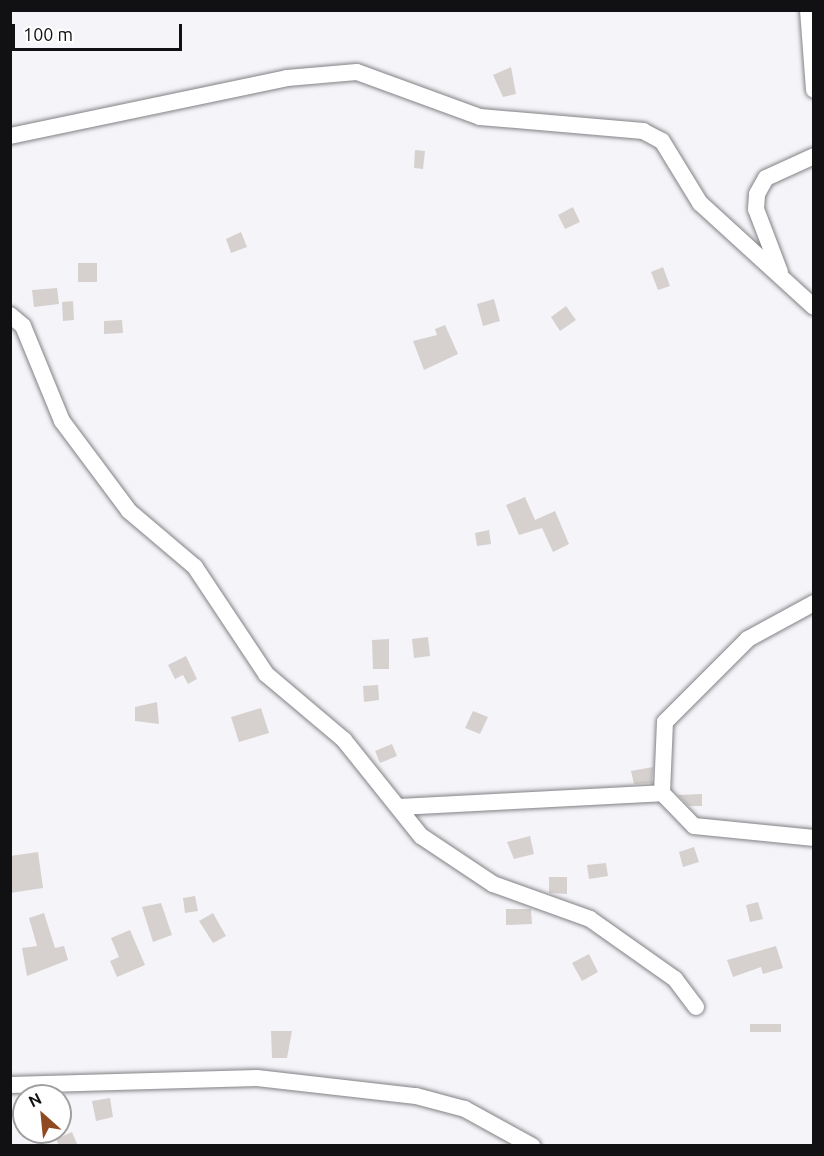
<!DOCTYPE html>
<style>
body{margin:0}
#map{position:relative;width:824px;height:1156px;overflow:hidden;background:#f5f4f8;font-family:Ubuntu,sans-serif}
div>[style]{position:absolute}
[style*='--x']{left:calc(var(--x)*1px);top:calc(var(--y)*1px);width:calc(var(--w)*1px);rotate:calc(var(--a)*1deg)}
.building>*{inset:0;background:#d6d1cf}
.roads{filter:drop-shadow(0 0 2px #838185) drop-shadow(0 0 2px #838185)}
.minor>*{height:16px;margin:-8px;padding:0 8px;transform-origin:8px;border-radius:8px;background:#fff}
span{translate:-50% -50%;white-space:nowrap;text-align:center;line-height:1.15;-webkit-text-stroke:4.5px #fff;paint-order:stroke}
.frame{position:absolute;inset:0;border:12px solid #111012;pointer-events:none}
.north{position:absolute;left:12px;top:1084px;width:60px;height:60px;box-sizing:border-box;background:#fff;border:2px solid #a09fa0;border-radius:50%;rotate:333deg;font-size:16px;font-weight:700;line-height:24px;text-align:center;color:#111012}
.north::after{content:'';display:block;margin:auto;width:21px;height:27px;background:#904a22;clip-path:polygon(50% 0,100% 100%,50% 72%,0 100%)}
.scale{position:absolute;left:12px;top:24px;width:170px;height:27px;box-sizing:border-box;border:3px solid #111012;border-top:0;padding-left:8px;font-size:18px;line-height:21px;white-space:nowrap;color:#111012;-webkit-text-stroke:4px #fff;paint-order:stroke}
</style>
<div id="map">
<div class="building">
<div style="clip-path:polygon(511px 67px,516px 94px,503px 97px,493px 75px)"></div>
<div style="clip-path:polygon(415px 150px,425px 151px,423px 169px,414px 168px)"></div>
<div style="clip-path:polygon(573px 207px,580px 222px,565px 229px,558px 215px)"></div>
<div style="clip-path:polygon(241px 232px,247px 247px,231px 253px,226px 239px)"></div>
<div style="clip-path:polygon(78px 263px,97px 263px,97px 282px,78px 282px)"></div>
<div style="clip-path:polygon(663px 267px,670px 286px,658px 290px,651px 272px)"></div>
<div style="clip-path:polygon(57px 288px,59px 304px,34px 307px,32px 290px)"></div>
<div style="clip-path:polygon(494px 299px,500px 321px,483px 326px,477px 304px)"></div>
<div style="clip-path:polygon(73px 301px,74px 320px,63px 321px,62px 302px)"></div>
<div style="clip-path:polygon(566px 306px,576px 320px,560px 331px,551px 317px)"></div>
<div style="clip-path:polygon(122px 320px,123px 333px,104px 334px,104px 321px)"></div>
<div style="clip-path:polygon(445px 325px,458px 354px,424px 370px,413px 341px,437px 335px,435px 329px)"></div>
<div style="clip-path:polygon(525px 497px,535px 520px,555px 511px,569px 544px,553px 552px,542px 528px,519px 535px,506px 505px)"></div>
<div style="clip-path:polygon(489px 530px,491px 544px,477px 546px,475px 533px)"></div>
<div style="clip-path:polygon(428px 637px,430px 656px,414px 658px,412px 639px)"></div>
<div style="clip-path:polygon(389px 639px,389px 669px,373px 669px,372px 640px)"></div>
<div style="clip-path:polygon(186px 656px,197px 679px,188px 684px,183px 675px,175px 679px,168px 665px)"></div>
<div style="clip-path:polygon(378px 685px,379px 700px,364px 702px,363px 686px)"></div>
<div style="clip-path:polygon(157px 702px,159px 724px,135px 721px,135px 707px)"></div>
<div style="clip-path:polygon(261px 708px,269px 733px,239px 742px,231px 717px)"></div>
<div style="clip-path:polygon(473px 711px,488px 717px,480px 734px,465px 728px)"></div>
<div style="clip-path:polygon(392px 744px,397px 756px,380px 763px,375px 751px)"></div>
<div style="clip-path:polygon(653px 767px,652px 783px,634px 784px,631px 771px)"></div>
<div style="clip-path:polygon(702px 794px,702px 806px,689px 806px,678px 795px)"></div>
<div style="clip-path:polygon(530px 836px,534px 854px,514px 859px,507px 842px)"></div>
<div style="clip-path:polygon(694px 847px,699px 862px,683px 867px,679px 852px)"></div>
<div style="clip-path:polygon(38px 852px,43px 888px,10px 893px,10px 856px)"></div>
<div style="clip-path:polygon(606px 863px,608px 876px,589px 879px,587px 865px)"></div>
<div style="clip-path:polygon(549px 877px,567px 877px,567px 894px,549px 893px)"></div>
<div style="clip-path:polygon(195px 896px,198px 911px,185px 913px,183px 898px)"></div>
<div style="clip-path:polygon(758px 902px,763px 919px,750px 922px,746px 905px)"></div>
<div style="clip-path:polygon(161px 903px,172px 935px,153px 942px,142px 907px)"></div>
<div style="clip-path:polygon(506px 909px,531px 909px,532px 924px,506px 925px)"></div>
<div style="clip-path:polygon(44px 913px,55px 948px,64px 946px,68px 960px,27px 976px,22px 948px,37px 946px,29px 918px)"></div>
<div style="clip-path:polygon(213px 913px,226px 936px,213px 943px,199px 921px)"></div>
<div style="clip-path:polygon(130px 930px,145px 965px,117px 977px,110px 961px,119px 957px,111px 938px)"></div>
<div style="clip-path:polygon(776px 946px,783px 968px,763px 974px,761px 967px,733px 977px,727px 960px)"></div>
<div style="clip-path:polygon(589px 954px,598px 972px,582px 981px,572px 963px)"></div>
<div style="clip-path:polygon(750px 1024px,781px 1024px,781px 1032px,750px 1032px)"></div>
<div style="clip-path:polygon(271px 1031px,292px 1031px,287px 1058px,272px 1058px)"></div>
<div style="clip-path:polygon(110px 1098px,113px 1117px,96px 1121px,92px 1101px)"></div>
<div style="clip-path:polygon(72px 1132px,78px 1146px,59px 1146px,56px 1139px)"></div>
</div>
<div class="roads">
<div class="minor">
<div style="--x:808;--y:10;--w:80;--a:85.7"></div>
<div style="--x:10;--y:136;--w:283;--a:-11.8"></div>
<div style="--x:287;--y:78;--w:70;--a:-4.9"></div>
<div style="--x:357;--y:72;--w:131;--a:20.1"></div>
<div style="--x:480;--y:117;--w:164;--a:4.9"></div>
<div style="--x:643;--y:131;--w:21;--a:28"></div>
<div style="--x:662;--y:141;--w:73;--a:58.5"></div>
<div style="--x:700;--y:203;--w:154;--a:42.4"></div>
<div style="--x:780;--y:272;--w:67;--a:-110.9"></div>
<div style="--x:756;--y:209;--w:15;--a:-86"></div>
<div style="--x:757;--y:194;--w:18;--a:-61"></div>
<div style="--x:766;--y:178;--w:53;--a:-24.6"></div>
<div style="--x:10;--y:315;--w:17;--a:40"></div>
<div style="--x:23;--y:326;--w:103;--a:67.7"></div>
<div style="--x:62;--y:421;--w:112;--a:53.3"></div>
<div style="--x:129;--y:511;--w:87;--a:40.3"></div>
<div style="--x:195;--y:567;--w:128;--a:56.4"></div>
<div style="--x:266;--y:674;--w:102;--a:40.2"></div>
<div style="--x:344;--y:740;--w:123;--a:51.3"></div>
<div style="--x:421;--y:836;--w:87;--a:33.7"></div>
<div style="--x:493;--y:884;--w:103;--a:19.8"></div>
<div style="--x:590;--y:919;--w:104;--a:35.2"></div>
<div style="--x:675;--y:979;--w:35;--a:53"></div>
<div style="--x:662;--y:793;--w:71;--a:-87.6"></div>
<div style="--x:665;--y:722;--w:117;--a:-45"></div>
<div style="--x:748;--y:639;--w:75;--a:-28.6"></div>
<div style="--x:399;--y:807;--w:263;--a:-3"></div>
<div style="--x:662;--y:793;--w:46;--a:45.9"></div>
<div style="--x:694;--y:826;--w:121;--a:5.7"></div>
<div style="--x:10;--y:1085;--w:247;--a:-1.6"></div>
<div style="--x:257;--y:1078;--w:160;--a:6.5"></div>
<div style="--x:416;--y:1096;--w:51;--a:14.9"></div>
<div style="--x:465;--y:1109;--w:77;--a:28.9"></div>
</div>
</div>
<div class="frame"></div>
<div class="north">N</div>
<div class="scale">100 m</div>
</div>
